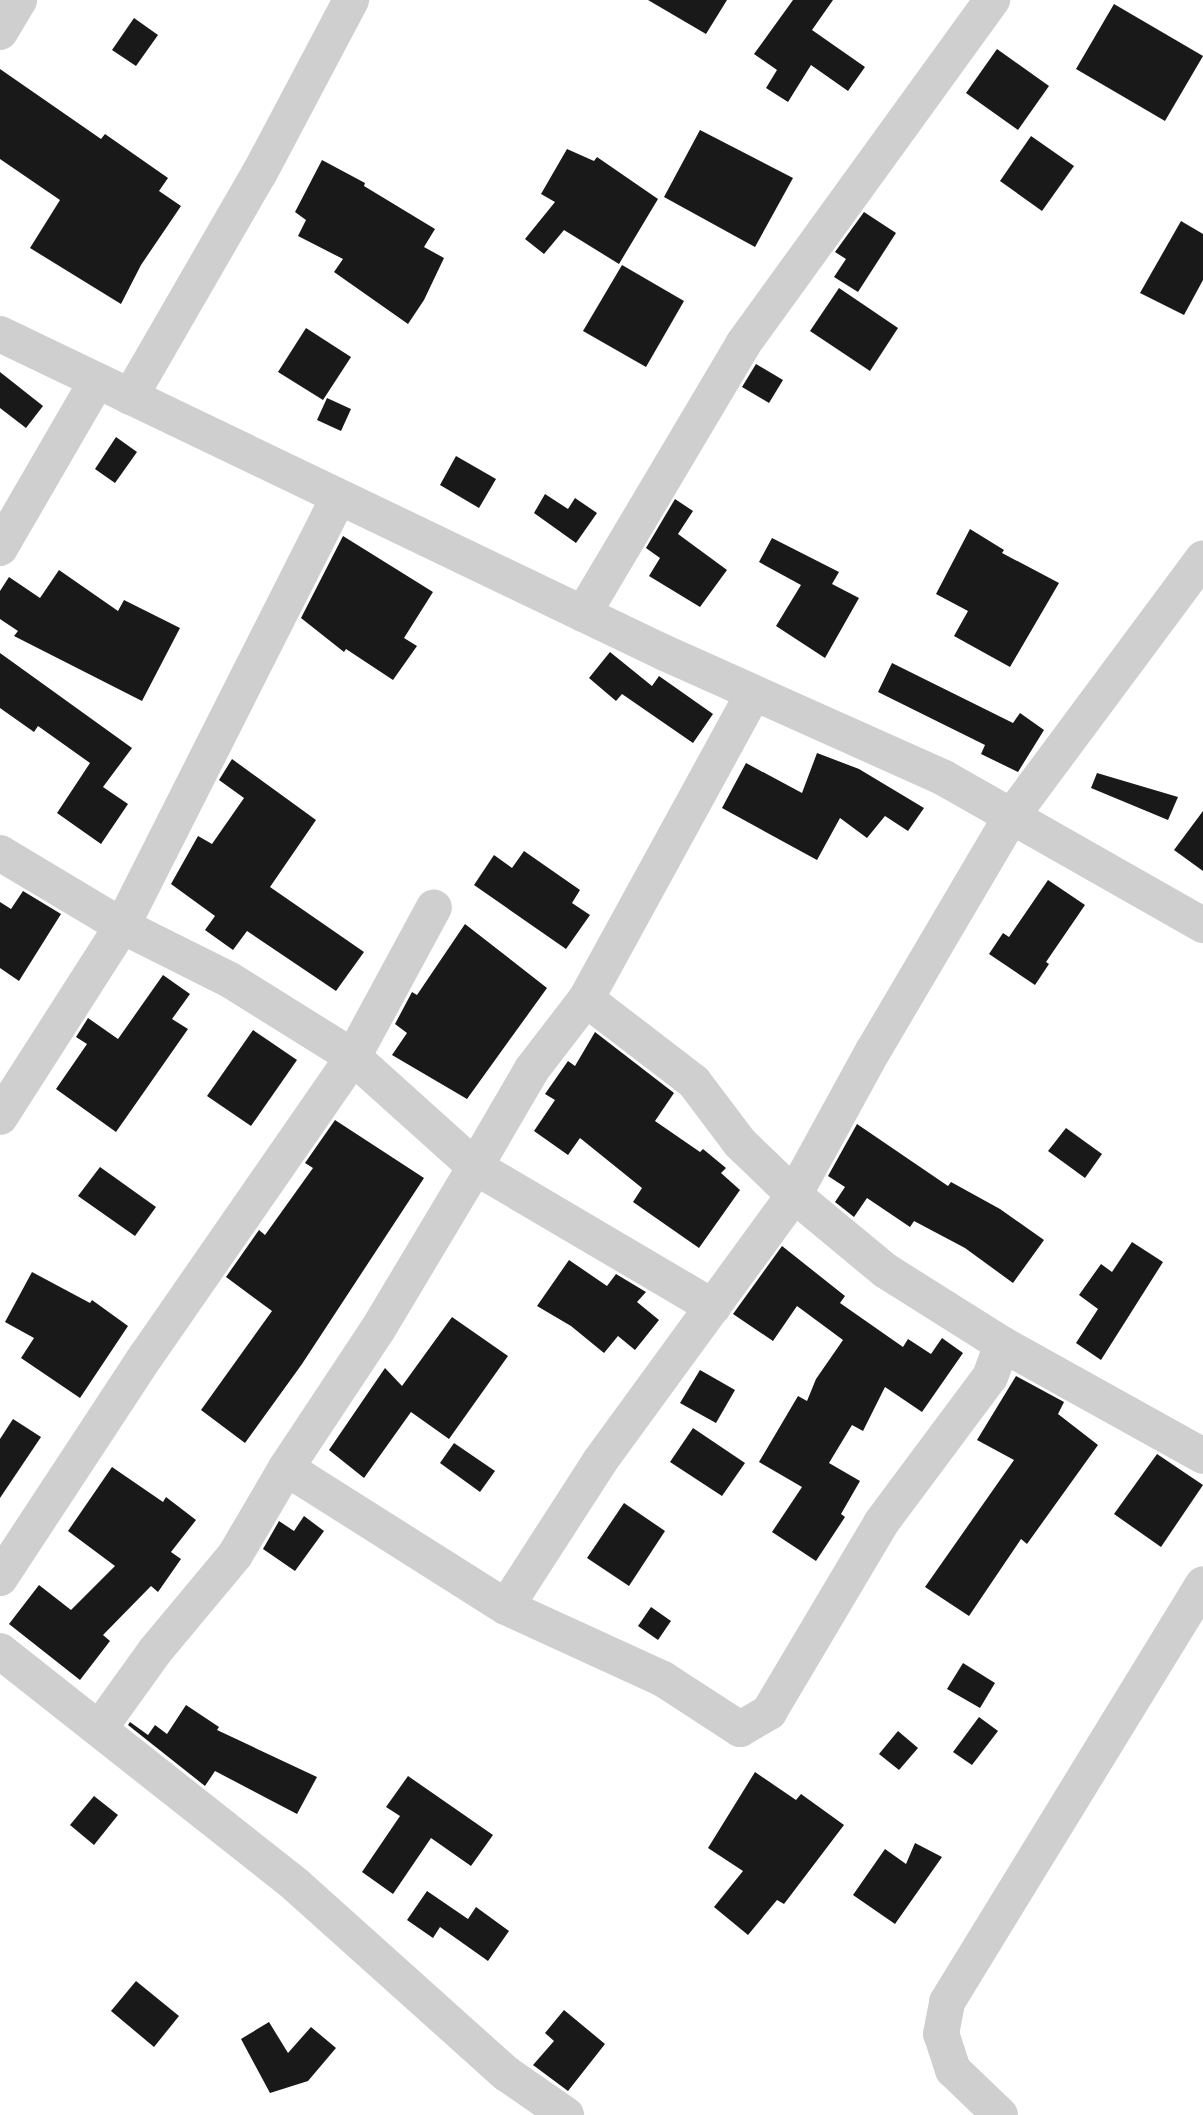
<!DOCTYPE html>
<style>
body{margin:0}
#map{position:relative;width:1203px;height:2115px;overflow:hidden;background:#fff;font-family:"Alegreya Sans",sans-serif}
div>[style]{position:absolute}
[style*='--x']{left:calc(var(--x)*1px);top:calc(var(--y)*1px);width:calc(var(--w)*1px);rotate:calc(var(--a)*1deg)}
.building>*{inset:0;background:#191919}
.minor>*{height:36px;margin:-18px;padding:0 18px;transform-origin:18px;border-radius:18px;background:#cfcfcf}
span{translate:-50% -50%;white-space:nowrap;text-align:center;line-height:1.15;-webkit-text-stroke:8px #fff;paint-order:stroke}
</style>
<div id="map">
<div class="building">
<div style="clip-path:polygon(648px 0,727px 0,706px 34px)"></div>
<div style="clip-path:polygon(793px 0,833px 0,812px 30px,865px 67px,848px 91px,811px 65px,788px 102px,766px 88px,777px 70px,754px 54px)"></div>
<div style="clip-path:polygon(1114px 4px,1203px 56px,1165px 121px,1076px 69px)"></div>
<div style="clip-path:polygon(134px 18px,158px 35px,136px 66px,112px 50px)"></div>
<div style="clip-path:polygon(997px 49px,1049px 86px,1018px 130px,966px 93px)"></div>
<div style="clip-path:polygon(0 69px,101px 139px,105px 134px,168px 178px,159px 191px,181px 206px,141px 265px,121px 304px,30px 248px,60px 200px,0 159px)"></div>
<div style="clip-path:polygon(700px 130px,793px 178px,755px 247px,664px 197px)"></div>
<div style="clip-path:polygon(1031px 136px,1074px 166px,1042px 211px,1000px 181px)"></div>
<div style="clip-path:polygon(567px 149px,594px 161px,597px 157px,658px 199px,619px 264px,564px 230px,544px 254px,525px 239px,555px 202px,541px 194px)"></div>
<div style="clip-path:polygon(322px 160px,365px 183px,364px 186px,435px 229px,424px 247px,444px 258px,424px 300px,408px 324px,334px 272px,343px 259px,298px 236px,306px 220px,295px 212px)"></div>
<div style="clip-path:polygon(864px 212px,896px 233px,858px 292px,834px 277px,846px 259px,835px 252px)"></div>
<div style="clip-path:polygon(1181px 221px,1203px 234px,1203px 280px,1184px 315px,1140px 293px)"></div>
<div style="clip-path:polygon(622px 265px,684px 301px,646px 367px,583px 331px)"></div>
<div style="clip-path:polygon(839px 288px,898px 328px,870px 371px,810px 331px)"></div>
<div style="clip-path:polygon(306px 328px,351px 357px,323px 400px,278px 372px)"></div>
<div style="clip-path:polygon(756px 364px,783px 380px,769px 403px,742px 387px)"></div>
<div style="clip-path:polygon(0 372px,43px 406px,26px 428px,0 408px)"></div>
<div style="clip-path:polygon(327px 398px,351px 409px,341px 431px,317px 420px)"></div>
<div style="clip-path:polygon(116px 437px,137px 452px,115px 483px,95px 469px)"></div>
<div style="clip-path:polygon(456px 456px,496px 479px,479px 508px,440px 485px)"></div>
<div style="clip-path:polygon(545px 494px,568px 509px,575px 498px,597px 513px,576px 543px,534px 513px)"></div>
<div style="clip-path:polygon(675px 499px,693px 511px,678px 534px,727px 570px,700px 607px,649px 576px,660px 558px,646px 548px)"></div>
<div style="clip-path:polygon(970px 529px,1004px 550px,1002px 553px,1059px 583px,1010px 667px,954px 636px,968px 611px,936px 594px)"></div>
<div style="clip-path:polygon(343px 536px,433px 592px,404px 638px,417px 646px,393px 680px,346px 649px,344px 652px,301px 618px)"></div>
<div style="clip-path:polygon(772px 538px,839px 572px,832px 584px,859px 598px,825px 658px,776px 626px,801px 585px,759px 562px)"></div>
<div style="clip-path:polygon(59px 570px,118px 611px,124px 600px,180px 628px,142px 701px,14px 636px,18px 631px,0 619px,0 591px,9px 577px,40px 598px)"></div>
<div style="clip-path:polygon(610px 652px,652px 686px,659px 676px,713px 714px,693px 743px,622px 694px,616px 701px,589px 678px)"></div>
<div style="clip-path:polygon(0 653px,132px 748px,103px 787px,128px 804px,101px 844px,57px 813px,90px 763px,38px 726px,34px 732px,0 708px)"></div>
<div style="clip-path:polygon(892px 663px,1013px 723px,1020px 713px,1044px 730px,1018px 772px,981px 754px,985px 745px,878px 692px)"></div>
<div style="clip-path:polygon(817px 753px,859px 769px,924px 808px,908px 831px,885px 816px,867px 838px,840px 818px,817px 860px,722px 808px,746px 763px,802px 793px)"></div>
<div style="clip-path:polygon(232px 759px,316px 820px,270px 887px,364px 952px,336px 991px,247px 931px,233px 950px,205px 930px,215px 916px,171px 884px,198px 836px,212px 844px,244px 798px,219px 780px)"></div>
<div style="clip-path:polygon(1097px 773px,1178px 797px,1168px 820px,1091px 788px)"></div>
<div style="clip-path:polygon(1203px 811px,1203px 871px,1174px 850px)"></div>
<div style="clip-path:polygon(524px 851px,580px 890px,572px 903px,590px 915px,566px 949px,474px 885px,494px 855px,512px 868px)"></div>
<div style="clip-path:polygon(1048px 880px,1085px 905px,1046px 962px,1049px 964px,1035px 985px,989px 954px,1003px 933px,1009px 937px)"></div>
<div style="clip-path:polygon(23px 891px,61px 914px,19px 981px,0 968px,0 902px,11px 909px)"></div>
<div style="clip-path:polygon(465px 924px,547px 988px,467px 1099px,392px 1055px,407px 1033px,395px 1024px,412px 992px,417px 995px)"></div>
<div style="clip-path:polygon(163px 975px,190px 994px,172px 1019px,188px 1029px,116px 1132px,56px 1089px,87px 1044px,76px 1037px,88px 1018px,118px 1039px)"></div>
<div style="clip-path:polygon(253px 1030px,297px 1060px,251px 1126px,207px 1096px)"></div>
<div style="clip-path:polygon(595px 1032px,674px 1093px,655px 1121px,700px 1152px,703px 1149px,726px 1168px,721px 1173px,740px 1190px,699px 1248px,633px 1202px,642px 1188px,580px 1138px,568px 1155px,534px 1131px,555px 1100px,545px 1094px,568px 1061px,575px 1066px)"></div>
<div style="clip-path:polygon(335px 1120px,424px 1178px,302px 1364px,245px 1443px,201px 1410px,272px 1311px,226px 1277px,259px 1230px,265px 1235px,313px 1168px,305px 1163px)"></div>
<div style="clip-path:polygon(857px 1124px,948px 1186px,951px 1182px,1000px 1209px,1044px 1240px,1013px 1283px,965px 1248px,914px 1221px,910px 1227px,867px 1198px,854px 1217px,835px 1202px,845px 1187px,828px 1176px)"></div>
<div style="clip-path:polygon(1066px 1128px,1102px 1154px,1085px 1178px,1048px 1151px)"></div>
<div style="clip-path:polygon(100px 1167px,156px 1207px,135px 1236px,78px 1196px)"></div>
<div style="clip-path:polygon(1132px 1242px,1163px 1262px,1101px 1360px,1076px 1343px,1098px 1309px,1079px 1295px,1101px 1264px,1112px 1272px)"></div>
<div style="clip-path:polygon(782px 1246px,845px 1296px,840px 1303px,903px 1347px,908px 1339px,931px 1354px,942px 1338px,963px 1353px,922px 1412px,885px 1387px,863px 1431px,852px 1425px,829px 1463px,860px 1481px,841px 1514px,845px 1517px,816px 1561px,772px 1532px,802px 1487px,759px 1462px,798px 1396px,807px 1401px,816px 1379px,843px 1340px,797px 1306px,773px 1341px,733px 1314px)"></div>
<div style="clip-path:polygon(569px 1260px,607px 1286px,616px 1274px,646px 1292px,637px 1302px,659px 1320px,635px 1350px,618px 1336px,604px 1353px,571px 1326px,537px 1306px)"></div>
<div style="clip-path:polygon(32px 1272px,90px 1303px,92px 1300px,128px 1326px,80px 1398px,21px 1358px,34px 1338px,5px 1322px)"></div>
<div style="clip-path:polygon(452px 1317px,508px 1356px,449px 1439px,411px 1412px,364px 1478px,329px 1450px,385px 1368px,402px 1386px)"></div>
<div style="clip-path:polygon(700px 1370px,735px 1390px,716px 1423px,680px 1403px)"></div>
<div style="clip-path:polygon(1016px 1376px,1064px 1402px,1058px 1414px,1098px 1445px,1027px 1544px,1021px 1539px,969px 1616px,925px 1587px,1014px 1460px,977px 1440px)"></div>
<div style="clip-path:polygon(13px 1419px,41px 1437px,0 1498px,0 1439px)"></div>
<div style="clip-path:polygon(693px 1428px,745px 1463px,722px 1496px,670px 1462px)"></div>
<div style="clip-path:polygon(454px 1443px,495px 1471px,480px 1492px,440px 1463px)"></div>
<div style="clip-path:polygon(1157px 1454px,1203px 1485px,1161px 1547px,1114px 1514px)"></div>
<div style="clip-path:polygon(112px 1467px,163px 1502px,166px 1497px,196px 1520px,171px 1552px,181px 1559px,158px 1592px,151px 1586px,103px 1635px,110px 1641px,80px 1680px,9px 1624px,39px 1585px,71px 1610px,115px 1566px,68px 1531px)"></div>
<div style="clip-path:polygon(624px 1503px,665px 1531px,629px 1586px,587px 1558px)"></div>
<div style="clip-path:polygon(304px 1516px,324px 1531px,295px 1571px,263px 1549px,279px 1521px,294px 1531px)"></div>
<div style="clip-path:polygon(651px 1607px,671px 1621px,658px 1640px,638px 1626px)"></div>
<div style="clip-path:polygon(963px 1663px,995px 1683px,980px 1708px,947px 1689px)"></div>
<div style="clip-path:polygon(186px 1705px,219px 1727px,217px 1730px,317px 1777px,297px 1814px,215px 1771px,205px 1786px,128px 1725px,130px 1722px,148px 1735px,155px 1725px,167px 1734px)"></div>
<div style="clip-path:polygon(979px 1717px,998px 1731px,972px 1765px,953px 1752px)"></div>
<div style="clip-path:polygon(898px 1731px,918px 1748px,899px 1770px,879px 1754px)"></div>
<div style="clip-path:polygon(755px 1772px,796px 1800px,801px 1794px,844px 1825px,784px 1904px,777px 1900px,748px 1935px,714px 1907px,743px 1871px,708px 1848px)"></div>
<div style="clip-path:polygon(408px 1776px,493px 1835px,471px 1866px,431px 1838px,393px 1894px,362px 1872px,400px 1816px,386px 1807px)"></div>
<div style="clip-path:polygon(94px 1796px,118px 1815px,94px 1845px,70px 1825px)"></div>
<div style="clip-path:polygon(915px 1843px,942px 1857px,895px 1924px,853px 1895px,885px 1849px,906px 1864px)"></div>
<div style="clip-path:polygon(427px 1891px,468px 1919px,476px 1907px,509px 1931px,488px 1961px,440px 1927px,433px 1938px,407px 1920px)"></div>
<div style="clip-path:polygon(136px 1981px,179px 2016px,154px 2047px,111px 2011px)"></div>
<div style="clip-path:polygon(564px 2010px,605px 2044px,568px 2091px,533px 2065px,554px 2041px,545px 2033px)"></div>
<div style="clip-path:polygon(269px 2022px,288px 2053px,311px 2027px,336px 2048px,308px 2081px,270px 2093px,241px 2039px)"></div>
</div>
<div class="minor">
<div style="--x:0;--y:32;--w:37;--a:-59"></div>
<div style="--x:0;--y:334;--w:738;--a:25.63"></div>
<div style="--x:665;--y:653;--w:306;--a:24.1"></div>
<div style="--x:944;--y:778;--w:298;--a:29.6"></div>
<div style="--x:130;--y:397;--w:258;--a:-60"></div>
<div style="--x:259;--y:174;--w:197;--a:-62.1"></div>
<div style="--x:0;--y:548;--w:193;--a:-59.9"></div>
<div style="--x:583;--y:614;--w:314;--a:-59.3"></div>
<div style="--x:743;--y:344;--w:425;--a:-54.1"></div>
<div style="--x:0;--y:853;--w:142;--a:30.9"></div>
<div style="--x:122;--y:926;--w:121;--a:26.6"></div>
<div style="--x:230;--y:980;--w:145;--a:32"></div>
<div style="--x:353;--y:1057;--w:164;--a:42"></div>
<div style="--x:475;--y:1167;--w:189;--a:120.9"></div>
<div style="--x:378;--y:1329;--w:167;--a:123.5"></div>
<div style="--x:286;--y:1468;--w:260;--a:32.3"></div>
<div style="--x:506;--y:1607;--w:173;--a:24.6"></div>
<div style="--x:663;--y:1679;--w:92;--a:33"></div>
<div style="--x:740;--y:1729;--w:34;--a:-30"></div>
<div style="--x:769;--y:1712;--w:220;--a:-59.3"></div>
<div style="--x:881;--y:1523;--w:182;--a:-53.3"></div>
<div style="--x:990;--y:1377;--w:35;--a:-70"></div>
<div style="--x:586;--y:999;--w:136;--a:37.5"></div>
<div style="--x:694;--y:1082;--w:76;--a:53"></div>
<div style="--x:740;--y:1143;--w:75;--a:43.9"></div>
<div style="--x:794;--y:1195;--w:119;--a:39.6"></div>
<div style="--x:886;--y:1271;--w:137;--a:32.2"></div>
<div style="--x:1002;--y:1344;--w:230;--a:29.1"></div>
<div style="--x:0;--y:1117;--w:227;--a:-57.4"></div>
<div style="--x:122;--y:926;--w:479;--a:-63.2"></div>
<div style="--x:713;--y:1307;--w:276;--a:-149.5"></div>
<div style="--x:475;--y:1167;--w:113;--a:-59.8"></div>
<div style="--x:532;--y:1069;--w:88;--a:-52.4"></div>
<div style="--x:586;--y:999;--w:348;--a:-61.3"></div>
<div style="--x:0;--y:1578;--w:266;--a:-56.7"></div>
<div style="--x:146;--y:1356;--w:364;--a:-55.3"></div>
<div style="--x:353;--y:1057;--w:170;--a:-61.6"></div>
<div style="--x:506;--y:1607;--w:174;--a:-57.2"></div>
<div style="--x:600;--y:1461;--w:329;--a:-53.9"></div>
<div style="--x:794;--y:1195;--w:164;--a:-61.3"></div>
<div style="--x:873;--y:1051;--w:272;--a:-59.5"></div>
<div style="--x:1011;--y:817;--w:322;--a:-53.4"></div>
<div style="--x:0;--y:1651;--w:377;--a:38.3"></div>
<div style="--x:296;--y:1885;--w:283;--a:41.9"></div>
<div style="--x:507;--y:2074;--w:72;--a:34.8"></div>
<div style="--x:99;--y:1729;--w:96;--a:-54.3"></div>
<div style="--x:155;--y:1651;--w:125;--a:-50.2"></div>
<div style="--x:235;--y:1555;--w:101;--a:-59.6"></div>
<div style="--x:1000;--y:2115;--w:65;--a:-136.2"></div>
<div style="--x:953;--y:2070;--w:38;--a:-108"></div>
<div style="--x:941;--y:2034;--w:33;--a:-79"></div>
<div style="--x:947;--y:2002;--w:490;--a:-58.5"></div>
</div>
</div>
